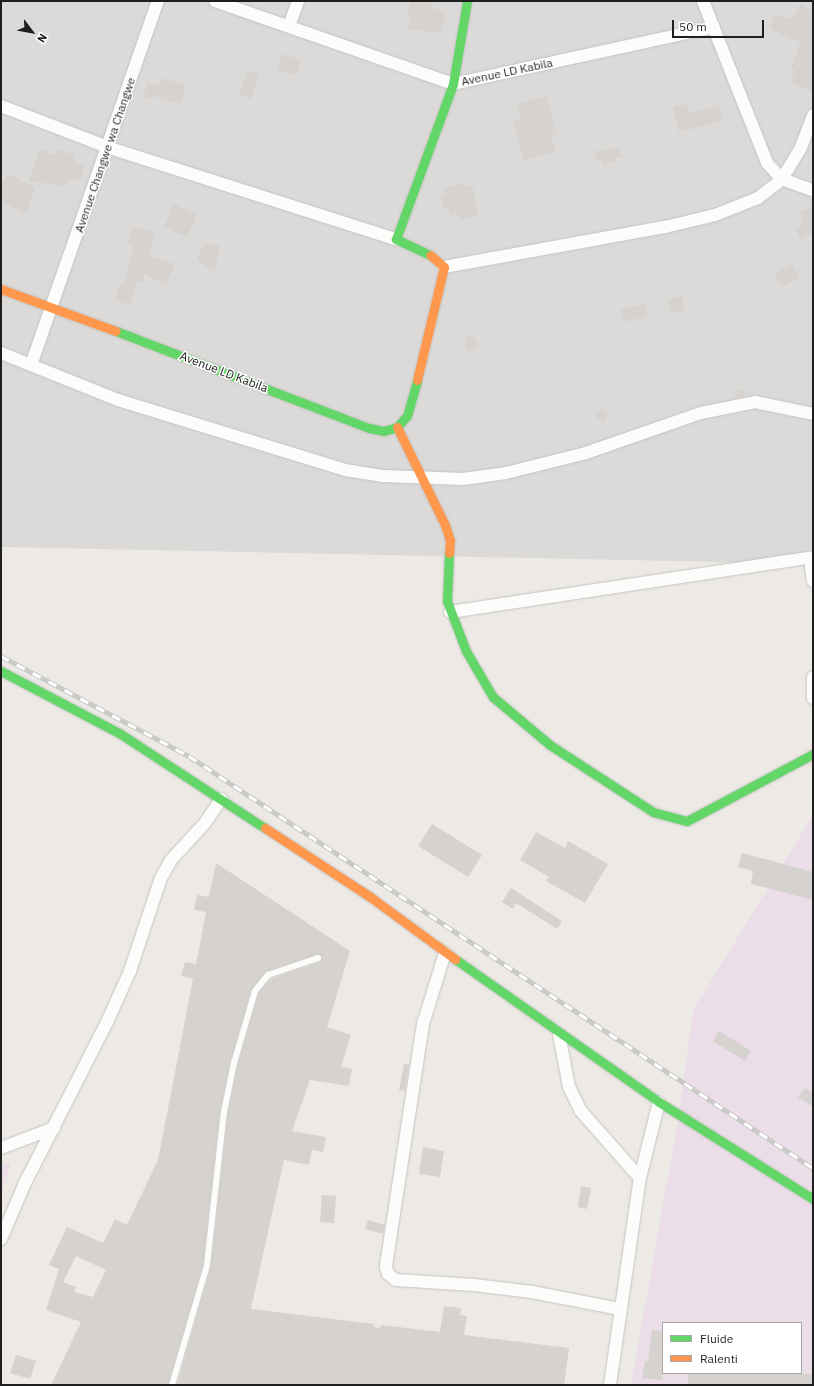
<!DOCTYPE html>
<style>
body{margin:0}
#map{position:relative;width:814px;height:1386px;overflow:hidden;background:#edeae6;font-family:"IBM Plex Sans",sans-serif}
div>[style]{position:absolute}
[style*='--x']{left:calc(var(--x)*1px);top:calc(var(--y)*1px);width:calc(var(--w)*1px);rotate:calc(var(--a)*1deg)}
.residential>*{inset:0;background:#dcdad8}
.industrial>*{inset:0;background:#ebdee8}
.building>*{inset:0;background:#d5d2cf}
.roads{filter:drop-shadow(0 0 1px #c5c4c2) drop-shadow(0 0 1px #c5c4c2)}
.lane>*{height:6px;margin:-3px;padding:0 3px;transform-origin:3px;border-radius:3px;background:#fcfcfb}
.street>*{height:12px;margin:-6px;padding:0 6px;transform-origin:6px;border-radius:6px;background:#fcfcfb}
.fast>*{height:9px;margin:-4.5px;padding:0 4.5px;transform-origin:4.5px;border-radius:4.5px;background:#63d668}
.slow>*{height:9px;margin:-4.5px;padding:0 4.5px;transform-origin:4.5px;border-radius:4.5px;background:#ff974d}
.rail>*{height:4.5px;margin-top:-2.25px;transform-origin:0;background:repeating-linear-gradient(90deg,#fff 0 9px,#cacac9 0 18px);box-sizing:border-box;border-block:1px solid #cacac9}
span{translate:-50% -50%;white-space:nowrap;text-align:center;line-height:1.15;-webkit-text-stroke:3px #fff;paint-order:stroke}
.street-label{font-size:12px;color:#1e1e1e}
.frame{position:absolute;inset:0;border:2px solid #1e1e1e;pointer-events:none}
.legend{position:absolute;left:662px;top:1322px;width:140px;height:52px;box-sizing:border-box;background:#fff;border:1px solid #a5a5a5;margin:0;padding:5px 7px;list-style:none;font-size:12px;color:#1e1e1e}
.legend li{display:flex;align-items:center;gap:8px;height:20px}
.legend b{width:20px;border:1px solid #a5a5a5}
.north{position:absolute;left:12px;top:12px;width:40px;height:40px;-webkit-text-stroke:3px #fff;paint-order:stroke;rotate:122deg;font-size:11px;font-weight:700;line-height:16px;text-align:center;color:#1e1e1e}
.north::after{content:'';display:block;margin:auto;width:14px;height:18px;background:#1e1e1e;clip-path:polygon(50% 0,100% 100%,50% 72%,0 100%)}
.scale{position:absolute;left:672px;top:20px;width:92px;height:18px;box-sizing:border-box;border:2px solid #1e1e1e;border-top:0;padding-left:5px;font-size:12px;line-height:14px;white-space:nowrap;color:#1e1e1e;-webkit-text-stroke:3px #fff;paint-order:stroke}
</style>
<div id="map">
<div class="residential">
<div style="clip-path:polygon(1px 1px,813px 1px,813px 564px,1px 547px)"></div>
</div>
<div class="industrial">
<div style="clip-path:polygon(evenodd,813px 815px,813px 1385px,631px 1385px,679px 1114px,693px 1010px,813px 815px,663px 1323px,801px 1323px,801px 1373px,663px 1373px,663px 1323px)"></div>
<div style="clip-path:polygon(1px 1161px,11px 1164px,1px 1194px)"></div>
</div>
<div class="building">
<div style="clip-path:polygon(410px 1px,433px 3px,432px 8px,446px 12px,441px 33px,408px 29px,411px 16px,407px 15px)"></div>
<div style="clip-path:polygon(800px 4px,813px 11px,813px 92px,790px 82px,795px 70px,790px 69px,801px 43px,770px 29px,774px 14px,793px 19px)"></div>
<div style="clip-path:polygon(282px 54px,301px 60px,296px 76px,277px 70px)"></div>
<div style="clip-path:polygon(248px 70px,259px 74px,251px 99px,239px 95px)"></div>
<div style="clip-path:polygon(162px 78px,186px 85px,181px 104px,154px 96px,152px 100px,143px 97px,148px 82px,160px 86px)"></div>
<div style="clip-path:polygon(547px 96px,556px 134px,551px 135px,556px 151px,524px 160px,513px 121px,521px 120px,517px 104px)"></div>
<div style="clip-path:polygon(687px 104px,689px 113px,719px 106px,723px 121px,679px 132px,673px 107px)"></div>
<div style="clip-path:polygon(619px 148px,621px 158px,615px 158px,616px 162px,602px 164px,602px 160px,596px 161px,595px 151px)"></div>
<div style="clip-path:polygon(40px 149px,56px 155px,58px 149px,74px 155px,74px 163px,85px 166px,80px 181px,71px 178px,64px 186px,29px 181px)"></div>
<div style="clip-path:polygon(8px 174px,35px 188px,26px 214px,1px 201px,1px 183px)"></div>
<div style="clip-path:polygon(461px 184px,473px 188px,478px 216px,460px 219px,459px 214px,450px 216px,448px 209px,444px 210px,441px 195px,445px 195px,444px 188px)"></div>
<div style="clip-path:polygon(174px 204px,197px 215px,187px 237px,164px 227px)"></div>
<div style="clip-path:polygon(813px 206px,813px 237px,811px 234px,801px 240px,796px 229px,802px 226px,800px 222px,804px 220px,799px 212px)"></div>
<div style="clip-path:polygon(132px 227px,155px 232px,149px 255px,175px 264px,166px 284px,144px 274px,142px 282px,137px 281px,130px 305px,115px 300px,120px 283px,124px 284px,134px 245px,127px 244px)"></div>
<div style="clip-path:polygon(205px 243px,220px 246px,215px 271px,196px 260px)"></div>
<div style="clip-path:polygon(793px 265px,799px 279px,781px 287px,775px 273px)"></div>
<div style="clip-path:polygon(682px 296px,685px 310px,671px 313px,668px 299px)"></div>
<div style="clip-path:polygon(645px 304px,647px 316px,624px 322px,621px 309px)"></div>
<div style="clip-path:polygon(466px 336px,477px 338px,476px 350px,466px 351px)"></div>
<div style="clip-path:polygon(744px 389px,745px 396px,735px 398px,735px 390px)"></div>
<div style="clip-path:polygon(601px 408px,609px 413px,603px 422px,595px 416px)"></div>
<div style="clip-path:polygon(432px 824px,482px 855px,468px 877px,418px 846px)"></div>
<div style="clip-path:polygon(536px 832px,565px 848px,568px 841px,608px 864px,585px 903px,546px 881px,549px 877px,520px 860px)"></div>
<div style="clip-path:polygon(742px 853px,813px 872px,813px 900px,751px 884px,753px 871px,738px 867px)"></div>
<div style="clip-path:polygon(evenodd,216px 863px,350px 951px,327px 1027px,351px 1035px,341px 1067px,352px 1069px,349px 1086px,310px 1080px,292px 1131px,326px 1137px,323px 1152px,312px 1150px,309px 1165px,284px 1160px,251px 1309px,374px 1324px,374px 1327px,380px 1328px,381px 1325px,440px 1332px,444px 1306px,461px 1308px,460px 1315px,467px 1316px,464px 1335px,569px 1348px,564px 1385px,177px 1385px,211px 1266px,228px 1113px,238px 1064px,259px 993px,271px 979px,320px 962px,322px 957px,318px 954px,266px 971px,251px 990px,230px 1062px,220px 1111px,203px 1264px,168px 1385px,51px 1385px,81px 1322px,46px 1310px,59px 1269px,49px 1265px,67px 1227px,103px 1243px,115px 1219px,127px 1225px,158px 1160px,193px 979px,181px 976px,185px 962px,196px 964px,206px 912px,194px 910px,197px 895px,209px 897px,216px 863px,76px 1256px,106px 1270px,93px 1297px,74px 1292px,76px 1287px,63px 1282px,76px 1256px)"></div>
<div style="clip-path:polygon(511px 888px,562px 921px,557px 929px,516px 903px,513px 909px,502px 902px)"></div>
<div style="clip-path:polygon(719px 1031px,751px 1051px,745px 1061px,713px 1041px)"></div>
<div style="clip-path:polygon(404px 1064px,409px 1065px,405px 1091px,399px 1090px)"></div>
<div style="clip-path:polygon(805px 1088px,813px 1093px,813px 1107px,798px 1097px)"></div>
<div style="clip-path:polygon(423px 1147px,444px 1151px,440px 1177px,419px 1174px)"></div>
<div style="clip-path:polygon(581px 1186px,591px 1188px,587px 1209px,578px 1207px)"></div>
<div style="clip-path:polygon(322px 1195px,336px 1196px,334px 1223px,320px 1222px)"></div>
<div style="clip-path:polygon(368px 1220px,385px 1225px,383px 1234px,365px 1229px)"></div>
<div style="clip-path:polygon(652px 1330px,663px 1331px,662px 1380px,642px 1378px,645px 1361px,648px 1361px)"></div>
<div style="clip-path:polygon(16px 1355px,36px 1361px,30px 1379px,10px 1373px)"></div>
<div style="clip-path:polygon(689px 1373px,813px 1374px,813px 1385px,687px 1385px)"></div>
</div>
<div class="roads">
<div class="lane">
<div style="--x:172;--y:1385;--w:125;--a:-73.7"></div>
<div style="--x:207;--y:1265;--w:154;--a:-83.7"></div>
<div style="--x:224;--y:1112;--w:50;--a:-78.5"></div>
<div style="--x:234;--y:1063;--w:75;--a:-73.7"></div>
<div style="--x:255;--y:991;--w:21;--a:-51"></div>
<div style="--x:268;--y:975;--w:53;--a:-18.8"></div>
</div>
<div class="street">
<div style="--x:215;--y:1;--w:252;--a:19.2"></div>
<div style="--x:453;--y:84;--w:267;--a:-12.3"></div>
<div style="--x:703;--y:1;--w:174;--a:68.4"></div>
<div style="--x:767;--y:163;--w:22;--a:47"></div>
<div style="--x:782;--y:179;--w:33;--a:20"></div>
<div style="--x:289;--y:26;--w:27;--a:-70"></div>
<div style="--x:1;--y:106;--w:114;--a:21.1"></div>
<div style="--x:107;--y:147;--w:303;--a:17.7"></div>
<div style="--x:444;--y:267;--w:225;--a:-10.3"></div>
<div style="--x:665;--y:227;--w:51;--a:-13.5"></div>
<div style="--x:715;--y:215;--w:46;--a:-21.6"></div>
<div style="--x:758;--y:198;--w:31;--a:-38"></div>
<div style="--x:782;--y:179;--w:37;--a:-59"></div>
<div style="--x:801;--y:147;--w:34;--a:-69"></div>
<div style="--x:1;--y:353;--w:126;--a:21.9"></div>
<div style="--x:118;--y:400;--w:238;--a:17.1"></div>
<div style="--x:345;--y:470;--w:39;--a:9"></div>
<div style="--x:384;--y:476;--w:79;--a:2.2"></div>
<div style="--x:463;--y:479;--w:43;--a:-7.9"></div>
<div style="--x:506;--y:473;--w:82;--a:-14"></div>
<div style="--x:586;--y:453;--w:122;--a:-19.2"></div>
<div style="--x:701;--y:413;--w:55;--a:-11.5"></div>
<div style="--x:755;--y:402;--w:59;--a:11.7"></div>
<div style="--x:31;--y:365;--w:386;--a:-70.8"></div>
<div style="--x:810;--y:558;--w:23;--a:83"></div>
<div style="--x:450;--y:612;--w:367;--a:-8.6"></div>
<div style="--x:813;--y:677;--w:21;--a:90"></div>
<div style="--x:445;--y:953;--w:74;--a:107.2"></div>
<div style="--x:423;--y:1024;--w:246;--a:98.7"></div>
<div style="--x:386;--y:1267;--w:7;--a:74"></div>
<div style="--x:388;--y:1274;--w:10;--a:37"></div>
<div style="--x:396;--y:1280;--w:78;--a:3.7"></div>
<div style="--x:474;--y:1285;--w:58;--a:6.9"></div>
<div style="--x:532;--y:1292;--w:90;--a:10.9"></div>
<div style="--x:559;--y:1034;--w:54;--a:79.3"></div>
<div style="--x:569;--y:1087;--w:25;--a:64"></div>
<div style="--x:580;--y:1110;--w:91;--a:48.6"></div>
<div style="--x:1;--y:1148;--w:57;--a:-20.7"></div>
<div style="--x:1;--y:1239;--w:61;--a:-66.8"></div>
<div style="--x:25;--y:1183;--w:183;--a:-63"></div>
<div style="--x:108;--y:1020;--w:54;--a:-65.8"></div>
<div style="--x:130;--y:971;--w:98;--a:-71.6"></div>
<div style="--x:161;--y:878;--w:21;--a:-61"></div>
<div style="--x:171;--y:860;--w:50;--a:-47.4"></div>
<div style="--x:205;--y:823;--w:29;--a:-56"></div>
<div style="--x:610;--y:1385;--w:209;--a:-81.8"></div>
<div style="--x:640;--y:1178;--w:78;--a:-76"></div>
</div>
<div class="fast">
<div style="--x:430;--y:255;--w:38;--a:-155"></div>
<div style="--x:396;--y:239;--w:165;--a:-69.8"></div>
<div style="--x:453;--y:84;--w:84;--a:-80.4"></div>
<div style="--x:116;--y:331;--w:271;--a:21"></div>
<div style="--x:369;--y:428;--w:15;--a:11"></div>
<div style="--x:384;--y:431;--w:14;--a:-17"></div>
<div style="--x:397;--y:427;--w:15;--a:-48"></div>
<div style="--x:407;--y:416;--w:37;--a:-74"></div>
<div style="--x:449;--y:553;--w:48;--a:92.4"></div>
<div style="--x:447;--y:601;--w:53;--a:69.2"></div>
<div style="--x:466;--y:651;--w:53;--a:59.6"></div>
<div style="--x:493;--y:697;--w:75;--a:40.1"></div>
<div style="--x:550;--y:745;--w:123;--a:33"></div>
<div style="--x:653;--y:812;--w:35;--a:15"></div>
<div style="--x:687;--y:821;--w:143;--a:-28"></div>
<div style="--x:1;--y:671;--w:133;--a:27.7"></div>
<div style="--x:119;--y:733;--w:174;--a:33.1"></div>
<div style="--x:455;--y:959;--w:249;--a:35"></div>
<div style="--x:659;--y:1102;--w:182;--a:32.2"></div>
</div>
<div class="slow">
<div style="--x:1;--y:289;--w:122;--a:20.1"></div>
<div style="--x:417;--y:380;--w:116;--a:-76.6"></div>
<div style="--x:444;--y:267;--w:18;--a:-139"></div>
<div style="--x:397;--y:427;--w:109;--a:63.9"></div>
<div style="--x:445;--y:525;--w:16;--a:72"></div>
<div style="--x:450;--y:540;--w:13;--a:94"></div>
<div style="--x:265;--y:828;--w:124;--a:33.2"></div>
<div style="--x:369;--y:896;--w:107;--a:36.2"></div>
</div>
</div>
<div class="rail">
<div style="--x:1;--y:656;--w:213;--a:28"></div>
<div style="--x:189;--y:756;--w:748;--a:33.44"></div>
</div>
<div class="street-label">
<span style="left:507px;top:72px;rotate:-12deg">Avenue LD Kabila</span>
<span style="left:105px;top:155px;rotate:-71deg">Avenue Changwe wa Changwe</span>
<span style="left:224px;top:372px;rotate:21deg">Avenue LD Kabila</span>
</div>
<div class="frame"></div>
<ul class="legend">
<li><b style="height:5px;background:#63d668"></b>Fluide</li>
<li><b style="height:5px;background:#ff974d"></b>Ralenti</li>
</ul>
<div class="north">N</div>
<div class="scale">50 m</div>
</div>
